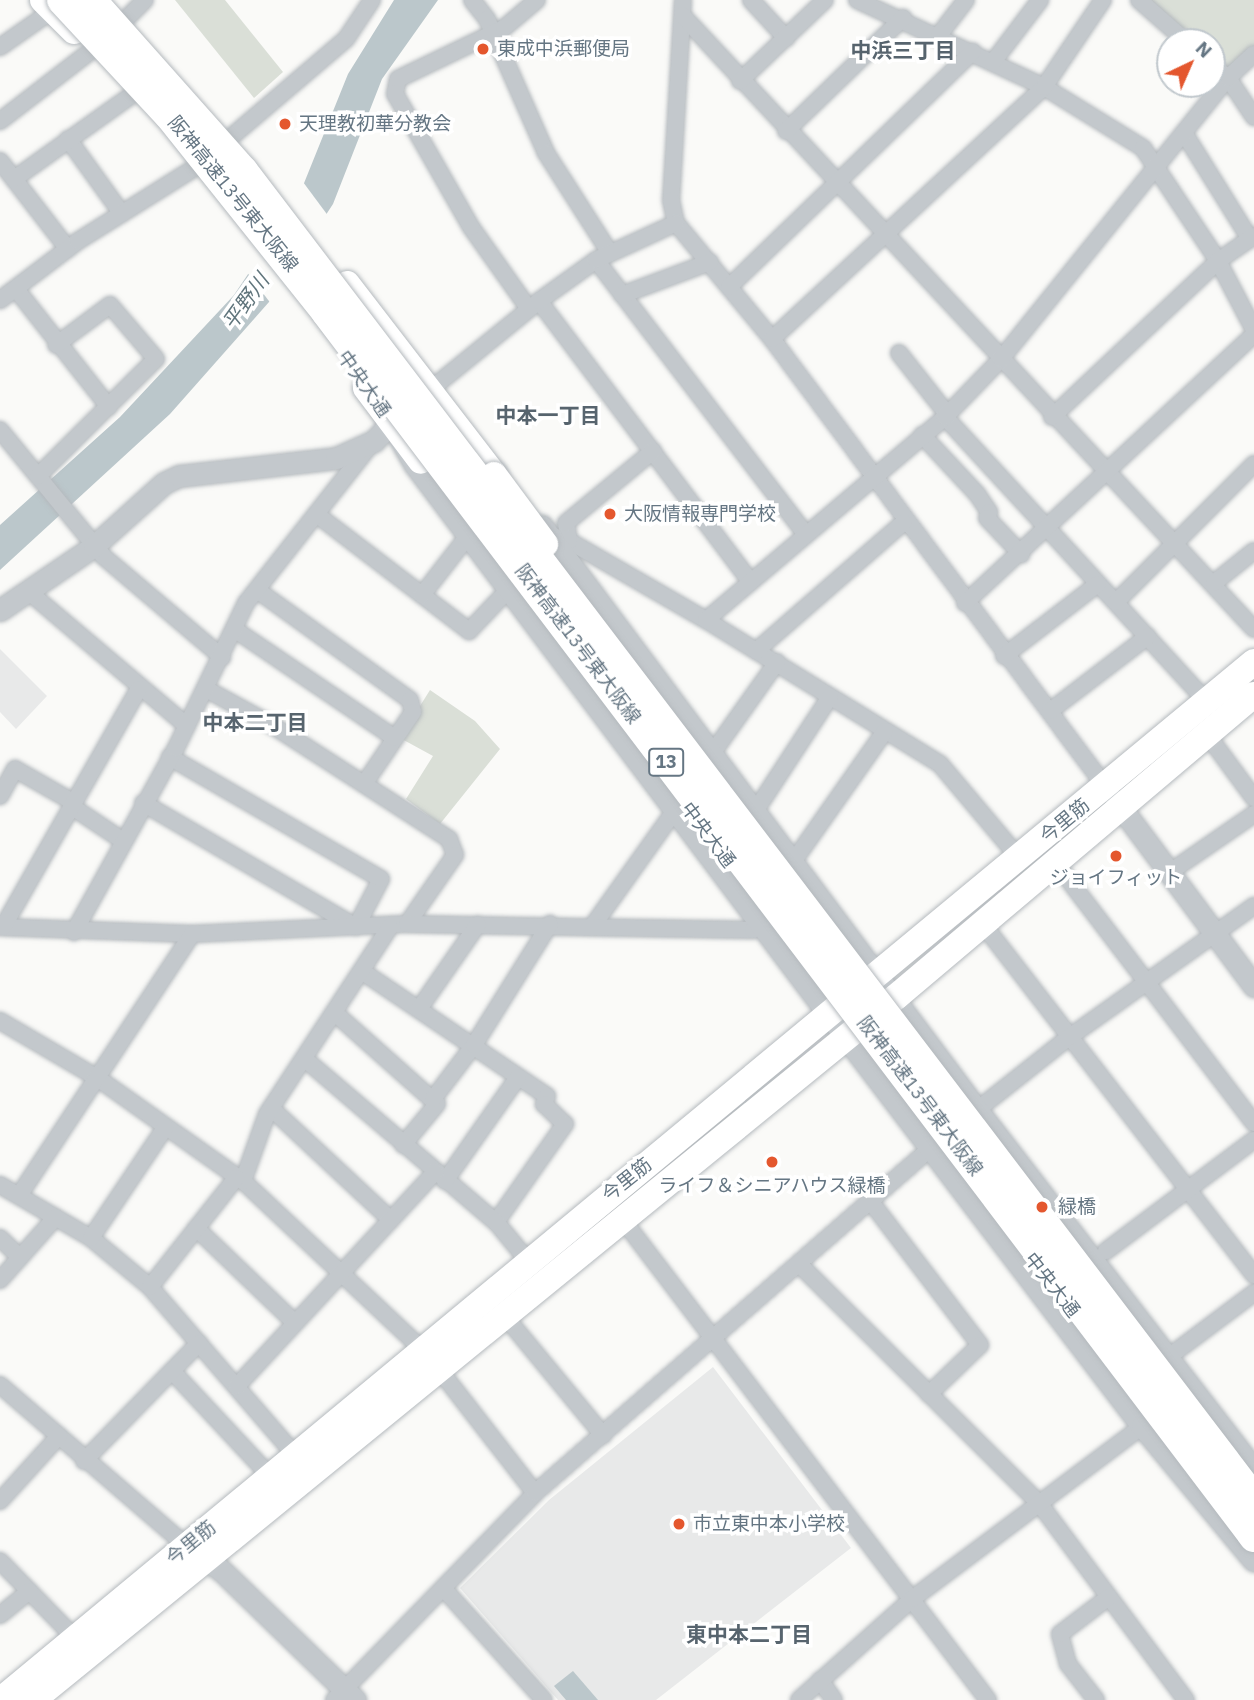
<!DOCTYPE html>
<meta charset="utf-8">
<style>
body{margin:0}
#map{position:relative;width:1254px;height:1700px;overflow:hidden;background:#fafaf8;font-family:"IBM Plex Sans","Noto Sans JP",sans-serif}
div>[style]{position:absolute}
[style*='--x']{left:calc(var(--x)*1px);top:calc(var(--y)*1px);width:calc(var(--w)*1px);rotate:calc(var(--a)*1deg)}
.built>*{inset:0;background:#e8e9e9}
.green>*{inset:0;background:#dadfd7}
.water>*{inset:0;background:#bbc7cb}
.pier>*{inset:0;background:#fafaf8}
.roads{filter:drop-shadow(0 0 2px #b5babe) drop-shadow(0 0 2px #b5babe)}
.minor>*{height:16px;margin:-8px;padding:0 8px;transform-origin:8px;border-radius:8px;background:#c3c8cc}
.tertiary>*{height:21px;margin:-10.5px;padding:0 10.5px;transform-origin:10.5px;border-radius:10.5px;background:#c3c8cc}
.primary>*{height:26px;margin:-13px;padding:0 13px;transform-origin:13px;border-radius:13px;background:#fff}
.bridges{filter:drop-shadow(0 0 2px #b5babe) drop-shadow(0 0 2px #b5babe)}
.primary-bridge>*{height:26px;margin:-13px;padding:0 13px;transform-origin:13px;border-radius:13px;background:#fff}
.motorway-bridge>*{height:30px;margin:-15px;padding:0 15px;transform-origin:15px;border-radius:15px;background:#fff}
.dots>*{width:19px;height:19px;translate:-50% -50%;box-sizing:border-box;border:4px solid #fff;border-radius:50%}
span{translate:-50% -50%;white-space:nowrap;text-align:center;line-height:1.15;-webkit-text-stroke:7px #fff;paint-order:stroke}
.shield-label span{padding:2px 5px;background:#fff;border:2px solid;border-radius:5px;-webkit-text-stroke-width:0}
.shield-label{font-size:18px;color:#657683;font-weight:700}
.poi-label{font-size:19px;color:#657683}
.left{translate:0 -50%;text-align:left}
.street-label{font-size:19px;color:#657683}
.neighbourhood-label{font-size:21px;color:#57646e;font-weight:700}
.water-label{font-size:21px;color:#60757c;font-style:italic}
.north{position:absolute;left:1156px;top:28px;width:70px;height:70px;box-sizing:border-box;background:#fff;border:2px solid #c1c8cd;border-radius:50%;rotate:44deg;font-size:19px;font-weight:700;line-height:28px;text-align:center;color:#657683}
.north::after{content:'';display:block;margin:auto;width:24px;height:32px;background:#e4572e;clip-path:polygon(50% 0,100% 100%,50% 72%,0 100%)}
</style>
<div id="map">
<div class="built">
<div style="clip-path:polygon(0 649px,47px 696px,16px 729px,0 712px)"></div>
<div style="clip-path:polygon(713px 1367px,851px 1548px,656px 1700px,558px 1700px,460px 1588px,549px 1500px)"></div>
</div>
<div class="green">
<div style="clip-path:polygon(175px 0,225px 0,283px 72px,254px 98px)"></div>
<div style="clip-path:polygon(1151px 0,1254px 0,1254px 49px,1227px 70px,1212px 56px,1212px 42px,1196px 42px)"></div>
<div style="clip-path:polygon(430px 690px,475px 721px,500px 749px,440px 824px,406px 799px,433px 756px,400px 738px)"></div>
</div>
<div class="water">
<div style="clip-path:polygon(394px 0,438px 0,382px 79px,333px 204px,269px 302px,170px 414px,0 570px,0 525px,120px 417px,234px 295px,296px 203px,348px 74px)"></div>
<div style="clip-path:polygon(573px 1671px,598px 1700px,566px 1700px,554px 1686px)"></div>
</div>
<div class="pier">
<div style="clip-path:polygon(303px 182px,329px 217px,272px 305px,246px 271px)"></div>
</div>
<div class="roads">
<div class="minor">
<div style="--x:472;--y:0;--w:24;--a:52"></div>
<div style="--x:487;--y:19;--w:146;--a:66.2"></div>
<div style="--x:546;--y:153;--w:119;--a:57.4"></div>
<div style="--x:683;--y:0;--w:200;--a:93.4"></div>
<div style="--x:671;--y:200;--w:24;--a:78"></div>
<div style="--x:676;--y:223;--w:151;--a:50.4"></div>
<div style="--x:772;--y:339;--w:581;--a:53.33"></div>
<div style="--x:751;--y:0;--w:52;--a:47.4"></div>
<div style="--x:857;--y:0;--w:206;--a:24.9"></div>
<div style="--x:1044;--y:87;--w:116;--a:31.6"></div>
<div style="--x:1143;--y:148;--w:136;--a:56.4"></div>
<div style="--x:1218;--y:261;--w:78;--a:62.4"></div>
<div style="--x:1139;--y:0;--w:64;--a:41.2"></div>
<div style="--x:682;--y:15;--w:839;--a:47.03"></div>
<div style="--x:125;--y:20;--w:28;--a:-45"></div>
<div style="--x:939;--y:35;--w:44;--a:-52.4"></div>
<div style="--x:0;--y:47;--w:65;--a:-34.9"></div>
<div style="--x:993;--y:62;--w:78;--a:-52.8"></div>
<div style="--x:1212;--y:65;--w:21;--a:39"></div>
<div style="--x:1228;--y:78;--w:47;--a:56.3"></div>
<div style="--x:740;--y:81;--w:117;--a:-43.6"></div>
<div style="--x:0;--y:121;--w:116;--a:-37.7"></div>
<div style="--x:786;--y:131;--w:163;--a:-44"></div>
<div style="--x:1184;--y:133;--w:125;--a:58.1"></div>
<div style="--x:68;--y:139;--w:92;--a:54.2"></div>
<div style="--x:0;--y:161;--w:111;--a:52.3"></div>
<div style="--x:14;--y:179;--w:146;--a:-35.5"></div>
<div style="--x:596;--y:260;--w:342;--a:52.6"></div>
<div style="--x:729;--y:287;--w:339;--a:-44"></div>
<div style="--x:16;--y:289;--w:150;--a:51.8"></div>
<div style="--x:622;--y:295;--w:94;--a:-20.6"></div>
<div style="--x:0;--y:300;--w:98;--a:-37.1"></div>
<div style="--x:78;--y:241;--w:139;--a:-32.1"></div>
<div style="--x:196;--y:167;--w:197;--a:-40.5"></div>
<div style="--x:346;--y:39;--w:47;--a:-56.3"></div>
<div style="--x:539;--y:301;--w:352;--a:53"></div>
<div style="--x:529;--y:309;--w:100;--a:-125.3"></div>
<div style="--x:471;--y:227;--w:153;--a:-119.7"></div>
<div style="--x:395;--y:94;--w:15;--a:-79"></div>
<div style="--x:398;--y:79;--w:118;--a:-25.7"></div>
<div style="--x:504;--y:28;--w:43;--a:-40.3"></div>
<div style="--x:772;--y:339;--w:371;--a:-42.8"></div>
<div style="--x:1044;--y:87;--w:105;--a:-55.9"></div>
<div style="--x:899;--y:353;--w:78;--a:51.8"></div>
<div style="--x:425;--y:394;--w:147;--a:-39.2"></div>
<div style="--x:539;--y:301;--w:70;--a:-35.7"></div>
<div style="--x:596;--y:260;--w:88;--a:-24.8"></div>
<div style="--x:945;--y:417;--w:387;--a:47.4"></div>
<div style="--x:1052;--y:417;--w:228;--a:-43.2"></div>
<div style="--x:1218;--y:261;--w:44;--a:-34.8"></div>
<div style="--x:0;--y:430;--w:164;--a:50.7"></div>
<div style="--x:104;--y:557;--w:155;--a:40.3"></div>
<div style="--x:922;--y:435;--w:81;--a:47"></div>
<div style="--x:977;--y:494;--w:22;--a:56"></div>
<div style="--x:989;--y:512;--w:6;--a:108"></div>
<div style="--x:987;--y:518;--w:50;--a:46.6"></div>
<div style="--x:38;--y:476;--w:166;--a:-44.8"></div>
<div style="--x:156;--y:359;--w:71;--a:-130.4"></div>
<div style="--x:110;--y:305;--w:67;--a:143.5"></div>
<div style="--x:316;--y:514;--w:193;--a:37.4"></div>
<div style="--x:469;--y:631;--w:58;--a:-46.4"></div>
<div style="--x:547;--y:534;--w:23;--a:18"></div>
<div style="--x:569;--y:541;--w:158;--a:30"></div>
<div style="--x:706;--y:620;--w:275;--a:31.6"></div>
<div style="--x:940;--y:764;--w:124;--a:49.9"></div>
<div style="--x:569;--y:541;--w:18;--a:-99"></div>
<div style="--x:566;--y:523;--w:113;--a:-39.6"></div>
<div style="--x:1214;--y:583;--w:51;--a:-38.7"></div>
<div style="--x:257;--y:590;--w:188;--a:35.7"></div>
<div style="--x:410;--y:700;--w:12;--a:76"></div>
<div style="--x:413;--y:712;--w:87;--a:124.2"></div>
<div style="--x:29;--y:592;--w:207;--a:40.3"></div>
<div style="--x:422;--y:595;--w:75;--a:-52.1"></div>
<div style="--x:1116;--y:602;--w:195;--a:-45"></div>
<div style="--x:965;--y:603;--w:395;--a:-42.9"></div>
<div style="--x:706;--y:620;--w:314;--a:-40.3"></div>
<div style="--x:945;--y:417;--w:81;--a:-46"></div>
<div style="--x:1001;--y:359;--w:361;--a:-51.1"></div>
<div style="--x:1228;--y:78;--w:35;--a:-43"></div>
<div style="--x:234;--y:629;--w:194;--a:34.1"></div>
<div style="--x:756;--y:651;--w:196;--a:-41.1"></div>
<div style="--x:1004;--y:656;--w:118;--a:-37.5"></div>
<div style="--x:206;--y:689;--w:75;--a:28.6"></div>
<div style="--x:272;--y:725;--w:211;--a:32.8"></div>
<div style="--x:449;--y:839;--w:17;--a:69"></div>
<div style="--x:455;--y:855;--w:84;--a:124.8"></div>
<div style="--x:1050;--y:711;--w:123;--a:-37.4"></div>
<div style="--x:1206;--y:733;--w:81;--a:53.6"></div>
<div style="--x:711;--y:755;--w:114;--a:-54.6"></div>
<div style="--x:0;--y:796;--w:31;--a:-61"></div>
<div style="--x:15;--y:769;--w:67;--a:29.6"></div>
<div style="--x:143;--y:803;--w:246;--a:30.2"></div>
<div style="--x:356;--y:927;--w:54;--a:-62.5"></div>
<div style="--x:381;--y:879;--w:244;--a:-150"></div>
<div style="--x:71;--y:806;--w:61;--a:33.7"></div>
<div style="--x:754;--y:813;--w:139;--a:-56.8"></div>
<div style="--x:793;--y:862;--w:160;--a:-54.9"></div>
<div style="--x:1055;--y:862;--w:328;--a:52.7"></div>
<div style="--x:1170;--y:872;--w:102;--a:-34.6"></div>
<div style="--x:982;--y:923;--w:445;--a:52.3"></div>
<div style="--x:594;--y:924;--w:141;--a:-54.5"></div>
<div style="--x:0;--y:927;--w:192;--a:2.1"></div>
<div style="--x:192;--y:934;--w:215;--a:-2.7"></div>
<div style="--x:407;--y:924;--w:346;--a:1"></div>
<div style="--x:753;--y:930;--w:11;--a:-45"></div>
<div style="--x:3;--y:927;--w:274;--a:-60.3"></div>
<div style="--x:74;--y:932;--w:210;--a:-61"></div>
<div style="--x:176;--y:748;--w:161;--a:-64.2"></div>
<div style="--x:246;--y:603;--w:204;--a:-51.8"></div>
<div style="--x:363;--y:972;--w:222;--a:34"></div>
<div style="--x:547;--y:1096;--w:9;--a:111"></div>
<div style="--x:544;--y:1104;--w:29;--a:44"></div>
<div style="--x:565;--y:1124;--w:120;--a:125.1"></div>
<div style="--x:419;--y:1009;--w:103;--a:-55.2"></div>
<div style="--x:336;--y:1014;--w:135;--a:41.7"></div>
<div style="--x:437;--y:1104;--w:53;--a:129.7"></div>
<div style="--x:0;--y:1021;--w:111;--a:30.3"></div>
<div style="--x:96;--y:1077;--w:180;--a:35.3"></div>
<div style="--x:243;--y:1181;--w:245;--a:43.2"></div>
<div style="--x:306;--y:1060;--w:250;--a:40.5"></div>
<div style="--x:496;--y:1222;--w:50;--a:50.6"></div>
<div style="--x:433;--y:1099;--w:68;--a:-52.8"></div>
<div style="--x:474;--y:1045;--w:143;--a:-57.9"></div>
<div style="--x:271;--y:1108;--w:164;--a:43"></div>
<div style="--x:977;--y:1110;--w:116;--a:-38.4"></div>
<div style="--x:1068;--y:1038;--w:228;--a:-35.4"></div>
<div style="--x:243;--y:1181;--w:71;--a:-70.3"></div>
<div style="--x:267;--y:1114;--w:224;--a:-56.7"></div>
<div style="--x:445;--y:1181;--w:127;--a:-54.9"></div>
<div style="--x:0;--y:1185;--w:105;--a:30.2"></div>
<div style="--x:91;--y:1238;--w:77;--a:39.7"></div>
<div style="--x:150;--y:1287;--w:222;--a:49.2"></div>
<div style="--x:20;--y:1194;--w:312;--a:-56.5"></div>
<div style="--x:871;--y:1202;--w:180;--a:52.7"></div>
<div style="--x:980;--y:1345;--w:71;--a:136.1"></div>
<div style="--x:623;--y:1220;--w:603;--a:52.75"></div>
<div style="--x:196;--y:1228;--w:137;--a:43.8"></div>
<div style="--x:0;--y:1238;--w:28;--a:44"></div>
<div style="--x:91;--y:1238;--w:133;--a:-56.1"></div>
<div style="--x:1106;--y:1251;--w:185;--a:-36.9"></div>
<div style="--x:801;--y:1266;--w:336;--a:44.9"></div>
<div style="--x:1039;--y:1503;--w:246;--a:53.3"></div>
<div style="--x:0;--y:1280;--w:84;--a:-48.4"></div>
<div style="--x:150;--y:1287;--w:139;--a:-51.7"></div>
<div style="--x:504;--y:1315;--w:156;--a:50.5"></div>
<div style="--x:1167;--y:1358;--w:109;--a:-36.8"></div>
<div style="--x:438;--y:1368;--w:158;--a:52.2"></div>
<div style="--x:172;--y:1371;--w:144;--a:47"></div>
<div style="--x:0;--y:1385;--w:248;--a:40.8"></div>
<div style="--x:237;--y:1386;--w:292;--a:-47.2"></div>
<div style="--x:84;--y:1461;--w:165;--a:-45.7"></div>
<div style="--x:0;--y:1501;--w:88;--a:-47.8"></div>
<div style="--x:0;--y:1561;--w:107;--a:45.8"></div>
<div style="--x:444;--y:1589;--w:149;--a:48"></div>
<div style="--x:0;--y:1615;--w:38;--a:-39"></div>
<div style="--x:820;--y:1680;--w:24;--a:55"></div>
<div style="--x:334;--y:1700;--w:289;--a:-45.8"></div>
<div style="--x:535;--y:1493;--w:528;--a:-41.08"></div>
<div style="--x:799;--y:1700;--w:152;--a:-41.8"></div>
<div style="--x:912;--y:1599;--w:288;--a:-36.9"></div>
<div style="--x:1096;--y:1700;--w:46;--a:-127.9"></div>
<div style="--x:1068;--y:1664;--w:31;--a:-105"></div>
<div style="--x:1060;--y:1634;--w:61;--a:-37.1"></div>
</div>
<div class="tertiary">
<div style="--x:542;--y:526;--w:728;--a:53.32"></div>
<div style="--x:977;--y:1110;--w:454;--a:52.4"></div>
<div style="--x:0;--y:610;--w:114;--a:-34.2"></div>
<div style="--x:94;--y:546;--w:94;--a:-42"></div>
<div style="--x:164;--y:483;--w:17;--a:-25"></div>
<div style="--x:179;--y:476;--w:158;--a:-6.5"></div>
<div style="--x:336;--y:458;--w:42;--a:-24.1"></div>
<div style="--x:374;--y:441;--w:25;--a:-47"></div>
<div style="--x:391;--y:423;--w:48;--a:60.3"></div>
<div style="--x:415;--y:465;--w:713;--a:53.03"></div>
<div style="--x:844;--y:1035;--w:492;--a:52.7"></div>
<div style="--x:1142;--y:1426;--w:175;--a:50.3"></div>
<div style="--x:1119;--y:805;--w:226;--a:53.3"></div>
<div style="--x:195;--y:1552;--w:32;--a:35"></div>
<div style="--x:221;--y:1570;--w:187;--a:44.1"></div>
</div>
<div class="primary">
<div style="--x:43;--y:0;--w:44;--a:45"></div>
<div style="--x:347;--y:284;--w:241;--a:52.4"></div>
<div style="--x:366;--y:388;--w:91;--a:53"></div>
<div style="--x:1;--y:1700;--w:1627;--a:-39.64"></div>
<div style="--x:33;--y:1700;--w:1113;--a:-39.17"></div>
<div style="--x:896;--y:997;--w:468;--a:-40.2"></div>
</div>
</div>
<div class="bridges">
<div class="primary-bridge">
<div style="--x:494;--y:475;--w:86;--a:53.5"></div>
</div>
<div class="motorway-bridge">
<div style="--x:62;--y:0;--w:157;--a:47.1"></div>
<div style="--x:169;--y:115;--w:252;--a:51.4"></div>
<div style="--x:326;--y:312;--w:1537;--a:52.85"></div>
<div style="--x:91;--y:0;--w:229;--a:48.4"></div>
<div style="--x:243;--y:171;--w:1669;--a:52.72"></div>
</div>
</div>
<div class="dots">
<div style="left:483px;top:49px;background:#e4572e"></div>
<div style="left:285px;top:124px;background:#e4572e"></div>
<div style="left:610px;top:514px;background:#e4572e"></div>
<div style="left:1116px;top:856px;background:#e4572e"></div>
<div style="left:772px;top:1162px;background:#e4572e"></div>
<div style="left:1042px;top:1207px;background:#e4572e"></div>
<div style="left:679px;top:1524px;background:#e4572e"></div>
</div>
<div class="shield-label">
<span style="left:666px;top:762px">13</span>
</div>
<div class="poi-label">
<span class="left" style="left:497px;top:49px">東成中浜郵便局</span>
<span class="left" style="left:299px;top:124px">天理教初華分教会</span>
<span class="left" style="left:624px;top:514px">大阪情報専門学校</span>
<span style="left:1116px;top:878px">ジョイフィット</span>
<span style="left:772px;top:1186px">ライフ＆シニアハウス緑橋</span>
<span class="left" style="left:1058px;top:1207px">緑橋</span>
<span class="left" style="left:693px;top:1524px">市立東中本小学校</span>
</div>
<div class="street-label">
<span style="left:233px;top:194px;rotate:51deg">阪神高速13号東大阪線</span>
<span style="left:364px;top:384px;rotate:55deg">中央大通</span>
<span style="left:578px;top:644px;rotate:53deg">阪神高速13号東大阪線</span>
<span style="left:1065px;top:821px;rotate:-40deg">今里筋</span>
<span style="left:708px;top:835px;rotate:53deg">中央大通</span>
<span style="left:920px;top:1096px;rotate:53deg">阪神高速13号東大阪線</span>
<span style="left:627px;top:1180px;rotate:-39deg">今里筋</span>
<span style="left:1052px;top:1285px;rotate:52deg">中央大通</span>
<span style="left:191px;top:1543px;rotate:-40deg">今里筋</span>
</div>
<div class="neighbourhood-label">
<span style="left:903px;top:50px">中浜三丁目</span>
<span style="left:548px;top:415px">中本一丁目</span>
<span style="left:255px;top:722px">中本二丁目</span>
<span style="left:749px;top:1634px">東中本二丁目</span>
</div>
<div class="water-label">
<span style="left:245px;top:301px;rotate:-54deg">平野川</span>
</div>
<div class="north">N</div>
</div>
